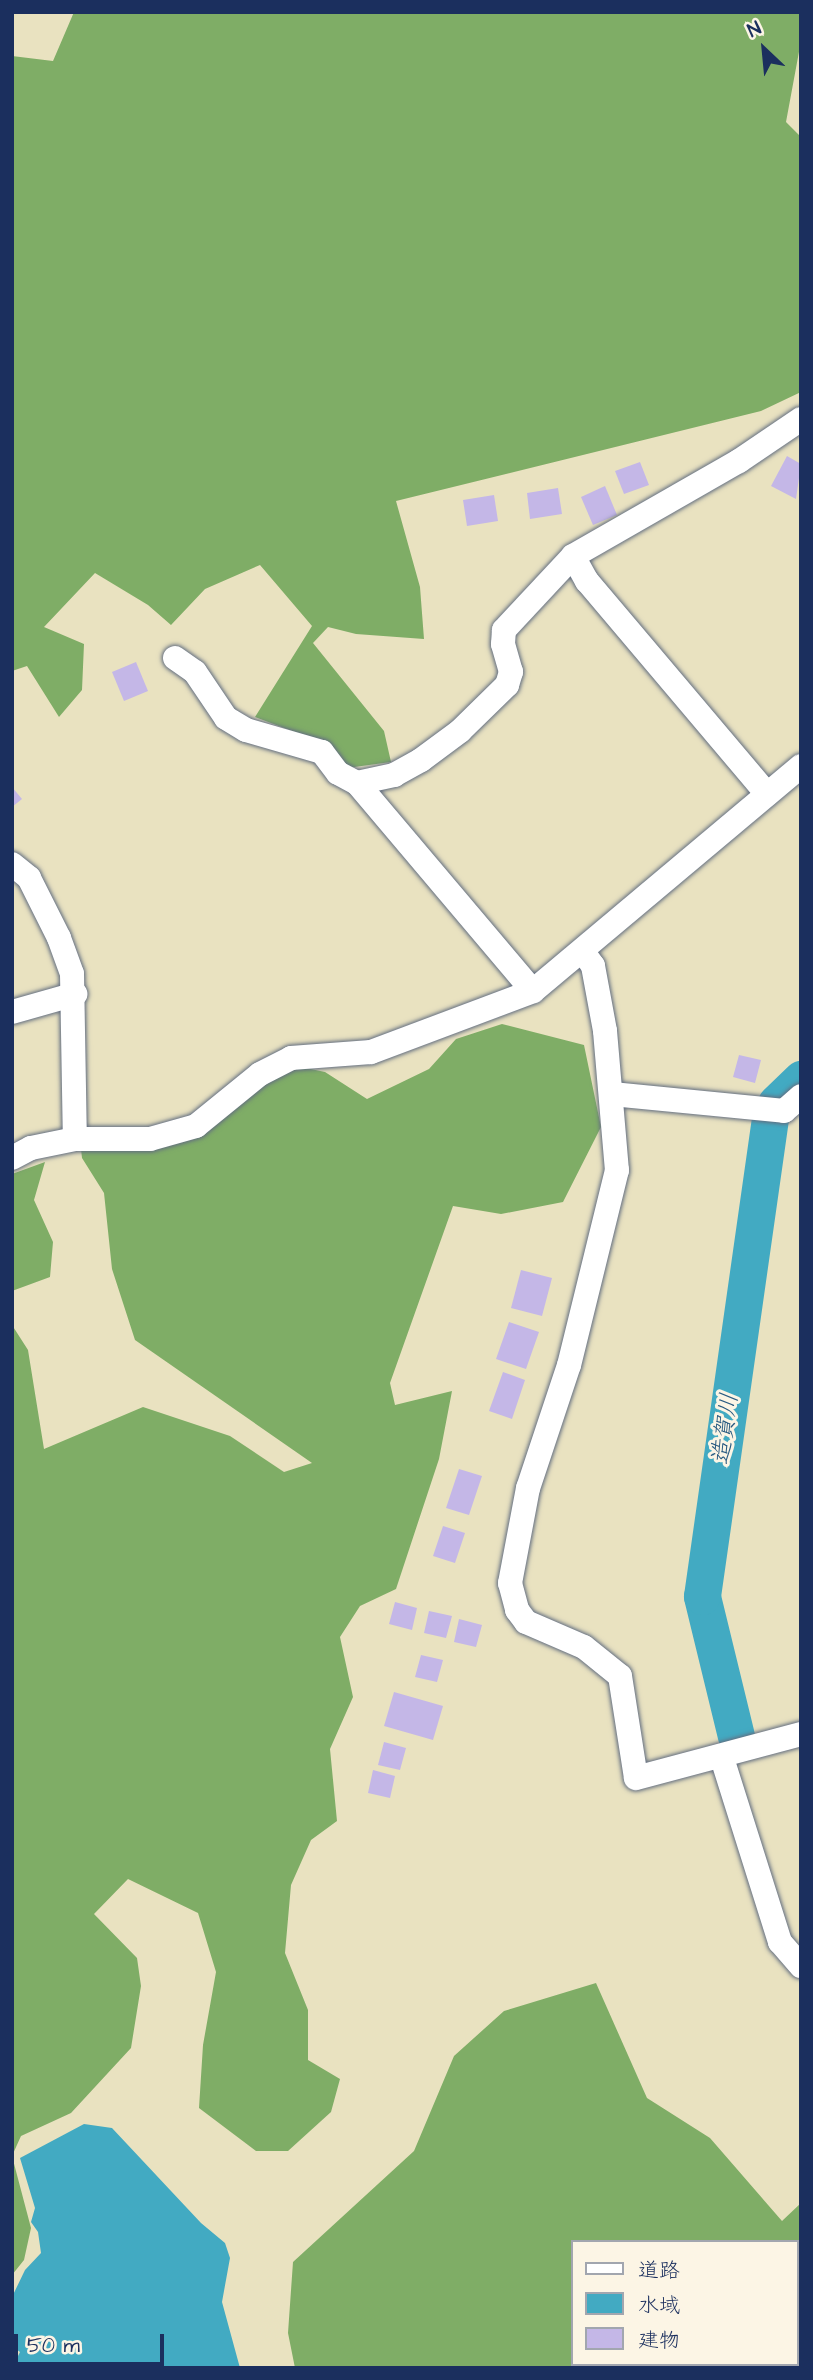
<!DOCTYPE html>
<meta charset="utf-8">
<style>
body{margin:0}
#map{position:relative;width:813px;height:2380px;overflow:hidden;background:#e9e2c0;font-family:"Architects Daughter","Klee One",sans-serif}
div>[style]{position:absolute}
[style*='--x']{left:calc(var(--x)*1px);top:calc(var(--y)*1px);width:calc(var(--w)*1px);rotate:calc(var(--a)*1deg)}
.forest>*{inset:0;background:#7fad66}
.water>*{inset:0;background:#42aac2}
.river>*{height:37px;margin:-18.5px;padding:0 18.5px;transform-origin:18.5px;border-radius:18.5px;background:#42aac2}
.building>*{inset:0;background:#c4b7e7}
.roads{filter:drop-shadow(0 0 2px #636e80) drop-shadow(0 0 2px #636e80)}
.minor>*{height:24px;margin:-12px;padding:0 12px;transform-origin:12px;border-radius:12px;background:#fff}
span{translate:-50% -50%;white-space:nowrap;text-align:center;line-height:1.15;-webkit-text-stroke:6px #fcf5e5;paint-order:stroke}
.water-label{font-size:24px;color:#295a81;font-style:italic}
.frame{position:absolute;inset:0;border:14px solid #1b2f5e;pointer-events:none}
.legend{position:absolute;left:571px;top:2240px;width:228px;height:126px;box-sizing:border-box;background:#fcf5e5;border:2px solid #a2a6af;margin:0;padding:9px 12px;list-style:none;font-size:21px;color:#1b2f5e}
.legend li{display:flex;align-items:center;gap:14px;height:35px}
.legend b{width:35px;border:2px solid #a2a6af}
.north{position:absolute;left:729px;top:14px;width:70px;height:70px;-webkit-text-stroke:5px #fcf5e5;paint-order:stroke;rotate:334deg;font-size:19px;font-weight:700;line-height:28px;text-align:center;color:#1b2f5e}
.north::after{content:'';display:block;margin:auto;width:24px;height:32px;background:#1b2f5e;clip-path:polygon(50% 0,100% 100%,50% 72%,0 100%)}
.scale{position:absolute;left:14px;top:2334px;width:150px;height:32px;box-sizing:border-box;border:4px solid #1b2f5e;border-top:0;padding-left:9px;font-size:21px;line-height:24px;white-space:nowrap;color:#1b2f5e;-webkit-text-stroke:5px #fcf5e5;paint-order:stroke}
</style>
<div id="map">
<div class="forest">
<div style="clip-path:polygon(74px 12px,801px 12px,801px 41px,786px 122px,801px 137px,801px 392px,761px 411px,396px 501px,420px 587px,424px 639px,356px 634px,328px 627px,313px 643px,384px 731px,391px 762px,347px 768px,316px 740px,255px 717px,312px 626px,260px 565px,205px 589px,171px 625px,148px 605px,95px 573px,44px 627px,84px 644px,82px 690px,59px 717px,27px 666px,12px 671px,12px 56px,53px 61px)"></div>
<div style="clip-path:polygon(502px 1024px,584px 1045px,601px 1127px,563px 1202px,501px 1214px,453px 1206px,390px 1383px,395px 1405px,452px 1391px,439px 1459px,396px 1589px,360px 1606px,340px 1637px,353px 1697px,330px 1749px,337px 1821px,311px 1840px,291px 1885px,285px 1953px,308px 2010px,308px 2060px,340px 2079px,331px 2112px,288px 2151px,256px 2151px,199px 2108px,203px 2045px,216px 1972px,198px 1913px,128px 1879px,94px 1914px,137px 1958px,141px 1986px,131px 2048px,71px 2113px,21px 2136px,12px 2156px,31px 2228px,24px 2260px,12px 2275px,12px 1325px,28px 1350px,44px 1449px,143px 1407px,230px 1436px,284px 1472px,312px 1463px,135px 1340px,112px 1269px,104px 1193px,82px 1158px,81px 1149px,173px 1144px,262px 1084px,301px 1067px,325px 1072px,367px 1099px,429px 1069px,456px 1039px)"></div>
<div style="clip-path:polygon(45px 1162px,34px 1200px,53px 1242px,50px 1277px,12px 1291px,12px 1174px)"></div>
<div style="clip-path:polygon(evenodd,596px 1983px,647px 2098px,710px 2138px,782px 2221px,801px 2203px,801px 2368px,295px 2368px,288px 2333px,293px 2262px,414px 2151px,454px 2056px,504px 2011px,596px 1983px,573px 2242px,797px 2242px,797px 2364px,573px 2364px,573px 2242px)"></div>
</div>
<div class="water">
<div style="clip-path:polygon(84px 2124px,112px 2128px,201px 2223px,225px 2243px,230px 2258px,222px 2302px,240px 2368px,12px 2368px,20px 2352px,12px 2346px,12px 2297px,25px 2270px,41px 2253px,38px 2232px,31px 2222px,35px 2208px,20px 2158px)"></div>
</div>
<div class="river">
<div style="--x:776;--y:1103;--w:35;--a:-44"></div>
<div style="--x:736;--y:1736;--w:144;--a:-103.7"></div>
<div style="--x:702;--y:1596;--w:482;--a:-81.9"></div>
</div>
<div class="building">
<div style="clip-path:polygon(787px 456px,801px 464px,796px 499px,771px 486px)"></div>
<div style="clip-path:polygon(640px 462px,649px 485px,624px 494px,615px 471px)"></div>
<div style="clip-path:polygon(605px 486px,617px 515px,593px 525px,581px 497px)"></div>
<div style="clip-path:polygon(558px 488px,562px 514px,530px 519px,527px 493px)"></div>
<div style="clip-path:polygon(494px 495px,498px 521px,467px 526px,463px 500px)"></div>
<div style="clip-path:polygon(136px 662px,148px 691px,124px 701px,112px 672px)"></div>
<div style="clip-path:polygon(12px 787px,22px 799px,12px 807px)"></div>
<div style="clip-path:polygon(739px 1055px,761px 1060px,755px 1083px,733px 1077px)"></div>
<div style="clip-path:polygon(521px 1270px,552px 1278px,542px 1316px,511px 1308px)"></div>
<div style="clip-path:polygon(509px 1322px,539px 1332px,526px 1369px,496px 1359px)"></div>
<div style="clip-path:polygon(503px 1372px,525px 1380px,512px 1419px,489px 1411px)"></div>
<div style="clip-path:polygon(459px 1469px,482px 1476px,469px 1515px,446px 1508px)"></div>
<div style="clip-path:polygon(443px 1526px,465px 1533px,455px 1563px,433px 1556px)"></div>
<div style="clip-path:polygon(395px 1602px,417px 1608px,412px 1630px,389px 1624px)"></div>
<div style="clip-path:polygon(429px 1611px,452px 1616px,446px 1638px,424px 1633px)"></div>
<div style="clip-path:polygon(459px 1619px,482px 1625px,476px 1647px,454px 1642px)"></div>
<div style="clip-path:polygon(421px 1655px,443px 1660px,437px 1682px,415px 1677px)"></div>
<div style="clip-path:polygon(394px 1692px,443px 1706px,433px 1740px,384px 1726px)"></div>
<div style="clip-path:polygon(384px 1742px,406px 1748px,400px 1770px,378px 1765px)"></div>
<div style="clip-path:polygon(373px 1770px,395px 1776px,390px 1798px,368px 1793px)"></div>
</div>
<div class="roads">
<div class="minor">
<div style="--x:573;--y:556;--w:29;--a:61"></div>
<div style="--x:587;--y:581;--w:279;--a:49.8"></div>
<div style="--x:175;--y:658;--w:24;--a:35"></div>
<div style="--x:195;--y:672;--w:55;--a:56"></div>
<div style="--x:226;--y:718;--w:23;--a:31"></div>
<div style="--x:246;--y:730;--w:79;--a:16.1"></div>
<div style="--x:322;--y:752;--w:26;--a:53"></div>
<div style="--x:338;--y:773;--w:21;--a:28"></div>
<div style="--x:357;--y:783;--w:272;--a:49.8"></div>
<div style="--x:357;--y:783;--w:38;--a:-12"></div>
<div style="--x:394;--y:775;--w:31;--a:-29"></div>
<div style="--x:421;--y:760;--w:49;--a:-36.6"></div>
<div style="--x:460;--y:731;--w:66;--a:-44.4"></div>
<div style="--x:507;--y:685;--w:14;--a:-73"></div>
<div style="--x:511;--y:672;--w:29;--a:-106"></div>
<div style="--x:503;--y:644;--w:14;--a:-86"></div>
<div style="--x:504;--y:630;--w:101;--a:-47"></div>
<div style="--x:573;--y:556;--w:191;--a:-29.8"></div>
<div style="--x:739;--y:461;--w:75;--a:-34.1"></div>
<div style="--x:12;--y:864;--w:22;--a:39"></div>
<div style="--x:29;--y:878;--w:67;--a:63.4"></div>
<div style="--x:59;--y:938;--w:38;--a:70"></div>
<div style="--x:72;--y:974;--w:165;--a:89"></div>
<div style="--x:583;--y:952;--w:17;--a:54"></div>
<div style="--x:593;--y:966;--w:66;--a:79.5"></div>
<div style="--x:605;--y:1031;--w:140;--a:85.1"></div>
<div style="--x:617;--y:1170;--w:201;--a:103.8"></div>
<div style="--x:569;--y:1365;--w:130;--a:108.4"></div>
<div style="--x:528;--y:1488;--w:97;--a:100.7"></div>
<div style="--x:510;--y:1583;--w:28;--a:75"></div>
<div style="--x:517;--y:1610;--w:15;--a:53"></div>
<div style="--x:526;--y:1622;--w:63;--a:23.3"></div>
<div style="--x:584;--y:1647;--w:46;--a:38.9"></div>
<div style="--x:620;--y:1676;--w:103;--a:81.1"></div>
<div style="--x:636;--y:1778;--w:171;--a:-14.9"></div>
<div style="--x:12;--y:1012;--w:66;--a:-15.9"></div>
<div style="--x:612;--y:1094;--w:173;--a:5.6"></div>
<div style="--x:784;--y:1111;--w:23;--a:-41"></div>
<div style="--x:12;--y:1158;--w:21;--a:-28"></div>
<div style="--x:31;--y:1148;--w:45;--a:-11.6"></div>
<div style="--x:75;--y:1139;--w:75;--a:0"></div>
<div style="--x:150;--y:1139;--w:48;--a:-15.8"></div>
<div style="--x:196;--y:1126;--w:82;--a:-39.1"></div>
<div style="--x:260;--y:1074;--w:35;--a:-27"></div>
<div style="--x:291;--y:1058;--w:80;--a:-4.3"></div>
<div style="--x:371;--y:1052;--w:173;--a:-20.6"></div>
<div style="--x:533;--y:991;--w:350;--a:-40"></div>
<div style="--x:722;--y:1758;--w:193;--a:72.5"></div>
<div style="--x:780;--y:1942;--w:32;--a:49"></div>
</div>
</div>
<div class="water-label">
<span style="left:726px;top:1429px;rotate:-82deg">造賀川</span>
</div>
<div class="frame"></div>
<ul class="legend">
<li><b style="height:9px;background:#fff"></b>道路</li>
<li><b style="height:19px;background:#42aac2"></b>水域</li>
<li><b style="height:19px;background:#c4b7e7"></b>建物</li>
</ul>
<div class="north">N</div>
<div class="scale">50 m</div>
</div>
